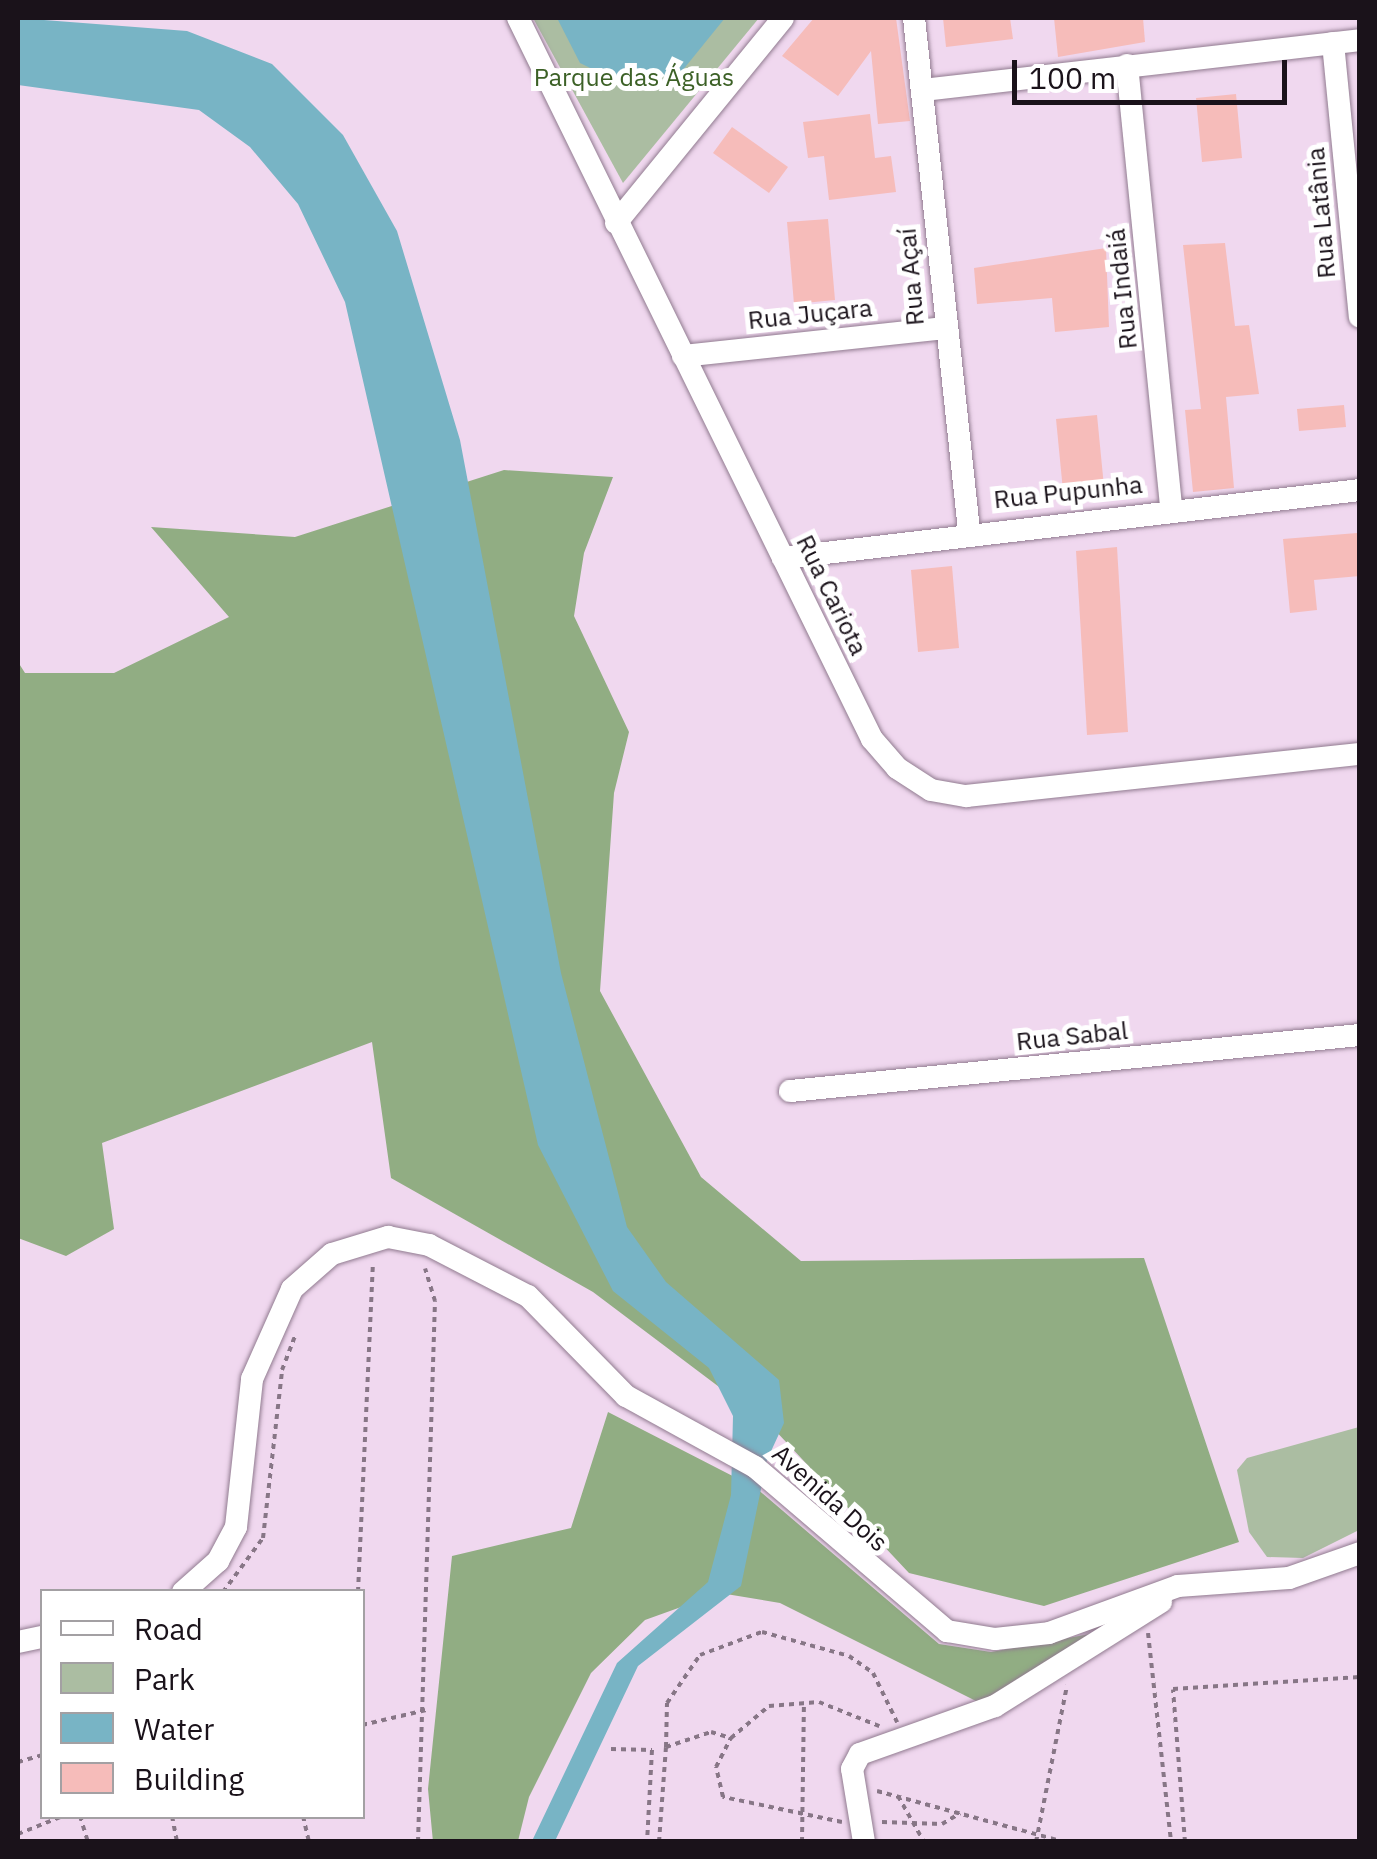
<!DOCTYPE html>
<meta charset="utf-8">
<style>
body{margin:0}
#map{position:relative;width:1377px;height:1859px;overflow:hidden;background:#f0d8ef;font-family:"IBM Plex Sans",sans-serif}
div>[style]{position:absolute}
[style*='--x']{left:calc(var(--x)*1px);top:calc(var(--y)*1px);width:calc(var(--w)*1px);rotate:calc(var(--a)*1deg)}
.green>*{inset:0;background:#abbda2}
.forest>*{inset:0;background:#91ad83}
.water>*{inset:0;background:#78b4c5}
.building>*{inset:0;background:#f6bcba}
.path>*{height:4px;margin-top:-2px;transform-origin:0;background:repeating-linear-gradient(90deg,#877686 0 5px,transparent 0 10px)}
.roads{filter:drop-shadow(0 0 2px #917b90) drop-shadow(0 0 2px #917b90)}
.minor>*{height:22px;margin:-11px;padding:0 11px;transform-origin:11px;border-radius:11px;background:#fff}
span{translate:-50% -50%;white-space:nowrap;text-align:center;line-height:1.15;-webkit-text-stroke:10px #fff;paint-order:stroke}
.park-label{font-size:25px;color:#3c6126}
.street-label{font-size:25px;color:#1a121a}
.frame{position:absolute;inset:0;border:20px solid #1a121a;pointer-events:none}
.legend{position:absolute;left:40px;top:1589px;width:325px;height:230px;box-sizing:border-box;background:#fff;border:2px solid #a3a0a3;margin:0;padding:12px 18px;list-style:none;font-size:30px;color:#1a121a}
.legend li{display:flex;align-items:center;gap:20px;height:50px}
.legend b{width:50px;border:2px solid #a3a0a3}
.scale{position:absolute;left:1012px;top:60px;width:275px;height:45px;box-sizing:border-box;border:5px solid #1a121a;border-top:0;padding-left:12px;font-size:30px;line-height:35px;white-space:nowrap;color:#1a121a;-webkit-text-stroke:8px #fff;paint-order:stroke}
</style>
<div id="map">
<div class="green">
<div style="clip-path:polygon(533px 18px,759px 18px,623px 183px)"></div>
<div style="clip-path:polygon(1359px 1427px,1359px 1530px,1303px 1558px,1267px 1557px,1249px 1532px,1237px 1470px,1247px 1458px)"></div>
</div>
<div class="forest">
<div style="clip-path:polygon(504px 470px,613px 477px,584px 553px,574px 616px,629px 732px,614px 793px,600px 991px,701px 1177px,801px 1261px,1144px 1258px,1239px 1542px,1044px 1606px,909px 1573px,771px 1426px,593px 1292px,391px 1178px,372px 1042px,102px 1143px,114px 1229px,66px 1256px,18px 1238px,18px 662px,25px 673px,114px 673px,229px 617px,151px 527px,295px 537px)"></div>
<div style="clip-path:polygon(608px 1412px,756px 1488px,939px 1644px,991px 1652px,1090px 1634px,1048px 1670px,978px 1702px,780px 1603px,720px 1593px,645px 1620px,591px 1673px,529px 1797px,518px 1841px,433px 1842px,428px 1789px,452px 1556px,571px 1528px)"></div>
</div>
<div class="water">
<div style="clip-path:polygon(18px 18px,187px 31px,272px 64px,343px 135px,397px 231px,460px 440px,561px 973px,627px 1227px,666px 1282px,779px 1380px,784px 1423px,767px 1460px,741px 1586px,638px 1666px,555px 1841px,532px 1841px,617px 1663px,708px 1582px,731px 1495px,733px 1416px,709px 1368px,613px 1291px,538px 1145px,345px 302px,298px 204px,250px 147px,199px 110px,18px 85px)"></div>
<div style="clip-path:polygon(557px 18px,725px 18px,682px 71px,627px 86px,580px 63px)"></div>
</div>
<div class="building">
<div style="clip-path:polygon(814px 18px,896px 18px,910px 121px,878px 124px,871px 51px,838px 96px,782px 56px)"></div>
<div style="clip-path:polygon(943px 18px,1010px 18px,1013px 39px,946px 47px)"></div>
<div style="clip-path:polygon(1054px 18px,1143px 18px,1145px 42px,1058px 57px)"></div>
<div style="clip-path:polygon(1236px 94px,1242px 158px,1202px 162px,1196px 98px)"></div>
<div style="clip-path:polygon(870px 114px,875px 158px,891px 156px,896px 192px,829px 200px,824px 156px,808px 158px,803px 122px)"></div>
<div style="clip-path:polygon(732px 127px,788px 167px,769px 193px,713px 153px)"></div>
<div style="clip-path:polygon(828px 219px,835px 300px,794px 304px,787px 222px)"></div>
<div style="clip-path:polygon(1225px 243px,1235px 326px,1249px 325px,1259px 394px,1226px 397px,1234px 488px,1193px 492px,1185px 410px,1201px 409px,1183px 245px)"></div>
<div style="clip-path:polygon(1106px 248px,1109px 327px,1055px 332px,1052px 298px,977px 304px,974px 268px)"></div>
<div style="clip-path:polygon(1344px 405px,1346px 427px,1299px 431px,1297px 409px)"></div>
<div style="clip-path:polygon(1097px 415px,1105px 497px,1064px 501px,1056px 419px)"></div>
<div style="clip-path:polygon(1357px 533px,1360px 576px,1314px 580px,1317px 610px,1290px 613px,1283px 539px)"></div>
<div style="clip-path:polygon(1117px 547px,1128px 732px,1087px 735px,1076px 551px)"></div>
<div style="clip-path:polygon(952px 566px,959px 648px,918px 652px,911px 570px)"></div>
</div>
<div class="path">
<div style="--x:223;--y:1592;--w:67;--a:-53.5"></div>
<div style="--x:263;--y:1538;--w:169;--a:-83.5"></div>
<div style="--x:282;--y:1370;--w:39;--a:-69"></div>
<div style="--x:358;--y:1592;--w:329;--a:-87.4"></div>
<div style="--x:1148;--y:1633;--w:210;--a:83.7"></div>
<div style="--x:362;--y:1725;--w:66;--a:-13.2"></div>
<div style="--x:666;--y:1747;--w:44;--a:-88.7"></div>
<div style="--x:667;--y:1703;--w:58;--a:-55.5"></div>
<div style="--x:700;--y:1655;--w:66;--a:-20.4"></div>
<div style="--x:762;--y:1632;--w:90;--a:15.4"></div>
<div style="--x:849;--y:1656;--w:29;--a:35"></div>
<div style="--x:873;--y:1673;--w:55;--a:63.9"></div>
<div style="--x:611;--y:1749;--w:41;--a:1.4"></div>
<div style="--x:652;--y:1750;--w:92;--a:93.1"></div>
<div style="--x:18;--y:1762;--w:25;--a:-16"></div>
<div style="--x:877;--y:1791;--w:195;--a:15.2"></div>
<div style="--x:898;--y:1796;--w:53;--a:60.5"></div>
<div style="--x:80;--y:1816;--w:27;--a:73"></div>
<div style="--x:172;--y:1816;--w:26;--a:79"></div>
<div style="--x:303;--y:1816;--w:27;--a:77"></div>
<div style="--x:842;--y:1822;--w:122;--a:-168.1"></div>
<div style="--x:723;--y:1797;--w:31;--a:-103"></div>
<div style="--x:716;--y:1767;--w:33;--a:-63"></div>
<div style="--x:731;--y:1738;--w:50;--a:-40.1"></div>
<div style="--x:769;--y:1706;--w:50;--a:-4.6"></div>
<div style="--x:819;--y:1702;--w:65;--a:21.8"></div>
<div style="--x:882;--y:1822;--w:60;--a:1.9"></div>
<div style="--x:942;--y:1824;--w:21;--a:-31"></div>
<div style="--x:18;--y:1834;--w:48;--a:-21.8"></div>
<div style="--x:418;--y:1842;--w:541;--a:-88.2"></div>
<div style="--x:435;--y:1301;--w:34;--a:-107"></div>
<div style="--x:659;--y:1842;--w:95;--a:-85.8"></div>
<div style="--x:666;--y:1747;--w:47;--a:-18.4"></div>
<div style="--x:711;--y:1732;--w:21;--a:17"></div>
<div style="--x:802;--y:1842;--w:140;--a:-89.2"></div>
<div style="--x:1036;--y:1842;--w:160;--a:-78.8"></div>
<div style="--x:1185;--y:1842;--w:153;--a:-94.5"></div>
<div style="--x:1173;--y:1689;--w:187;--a:-3.7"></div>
</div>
<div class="roads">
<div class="minor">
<div style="--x:518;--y:18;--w:803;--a:63.85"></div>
<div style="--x:872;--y:739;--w:38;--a:49"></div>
<div style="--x:897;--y:768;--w:40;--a:32.9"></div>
<div style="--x:931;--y:790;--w:36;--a:10"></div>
<div style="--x:966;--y:796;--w:396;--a:-6.1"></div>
<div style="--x:914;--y:18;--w:515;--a:83.87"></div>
<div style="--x:1333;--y:43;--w:275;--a:84.4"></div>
<div style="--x:1127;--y:65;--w:445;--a:84.3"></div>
<div style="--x:923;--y:90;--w:440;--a:-6.5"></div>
<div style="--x:616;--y:223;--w:264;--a:-50.8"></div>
<div style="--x:683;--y:356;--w:262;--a:-6.1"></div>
<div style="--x:783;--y:558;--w:581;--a:-6.72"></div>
<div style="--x:790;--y:1091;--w:573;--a:-5.61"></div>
<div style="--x:183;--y:1592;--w:47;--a:-41.5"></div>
<div style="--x:218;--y:1561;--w:38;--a:-62"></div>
<div style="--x:236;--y:1527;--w:149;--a:-83.8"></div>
<div style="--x:252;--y:1379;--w:98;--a:-66"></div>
<div style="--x:292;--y:1289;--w:53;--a:-41.2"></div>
<div style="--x:332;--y:1254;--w:59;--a:-16.9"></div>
<div style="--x:388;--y:1237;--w:42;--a:11"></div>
<div style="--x:429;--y:1245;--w:111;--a:27.3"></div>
<div style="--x:528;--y:1296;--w:140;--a:45.6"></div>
<div style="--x:626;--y:1396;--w:147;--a:28.8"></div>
<div style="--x:755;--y:1467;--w:253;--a:40.5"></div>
<div style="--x:947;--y:1631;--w:49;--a:9.5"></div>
<div style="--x:995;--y:1639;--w:54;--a:-6.3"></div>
<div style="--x:1049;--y:1633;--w:137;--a:-20"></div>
<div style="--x:1178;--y:1586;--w:111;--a:-4.1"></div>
<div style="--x:1289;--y:1578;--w:75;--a:-19.4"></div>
<div style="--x:18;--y:1642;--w:25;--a:-12"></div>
<div style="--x:864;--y:1842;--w:74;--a:-99.3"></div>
<div style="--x:852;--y:1769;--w:17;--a:-62"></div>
<div style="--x:860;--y:1754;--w:143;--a:-19.6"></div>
<div style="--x:995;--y:1706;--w:196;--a:-32.1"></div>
</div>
</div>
<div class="park-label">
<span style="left:634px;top:77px">Parque das Águas</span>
</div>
<div class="street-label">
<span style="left:1321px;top:213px;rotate:-95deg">Rua Latânia</span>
<span style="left:911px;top:277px;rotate:-95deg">Rua Açaí</span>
<span style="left:1122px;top:289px;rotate:-96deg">Rua Indaiá</span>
<span style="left:810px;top:314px;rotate:-6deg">Rua Juçara</span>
<span style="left:1068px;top:492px;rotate:-6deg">Rua Pupunha</span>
<span style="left:832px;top:595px;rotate:64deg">Rua Cariota</span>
<span style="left:1072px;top:1036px;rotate:-6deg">Rua Sabal</span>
<span style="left:830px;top:1498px;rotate:42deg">Avenida Dois</span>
</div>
<div class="frame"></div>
<ul class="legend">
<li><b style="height:12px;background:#fff"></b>Road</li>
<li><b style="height:28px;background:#abbda2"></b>Park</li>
<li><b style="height:28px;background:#78b4c5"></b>Water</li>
<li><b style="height:28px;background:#f6bcba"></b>Building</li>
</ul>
<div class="scale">100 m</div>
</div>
